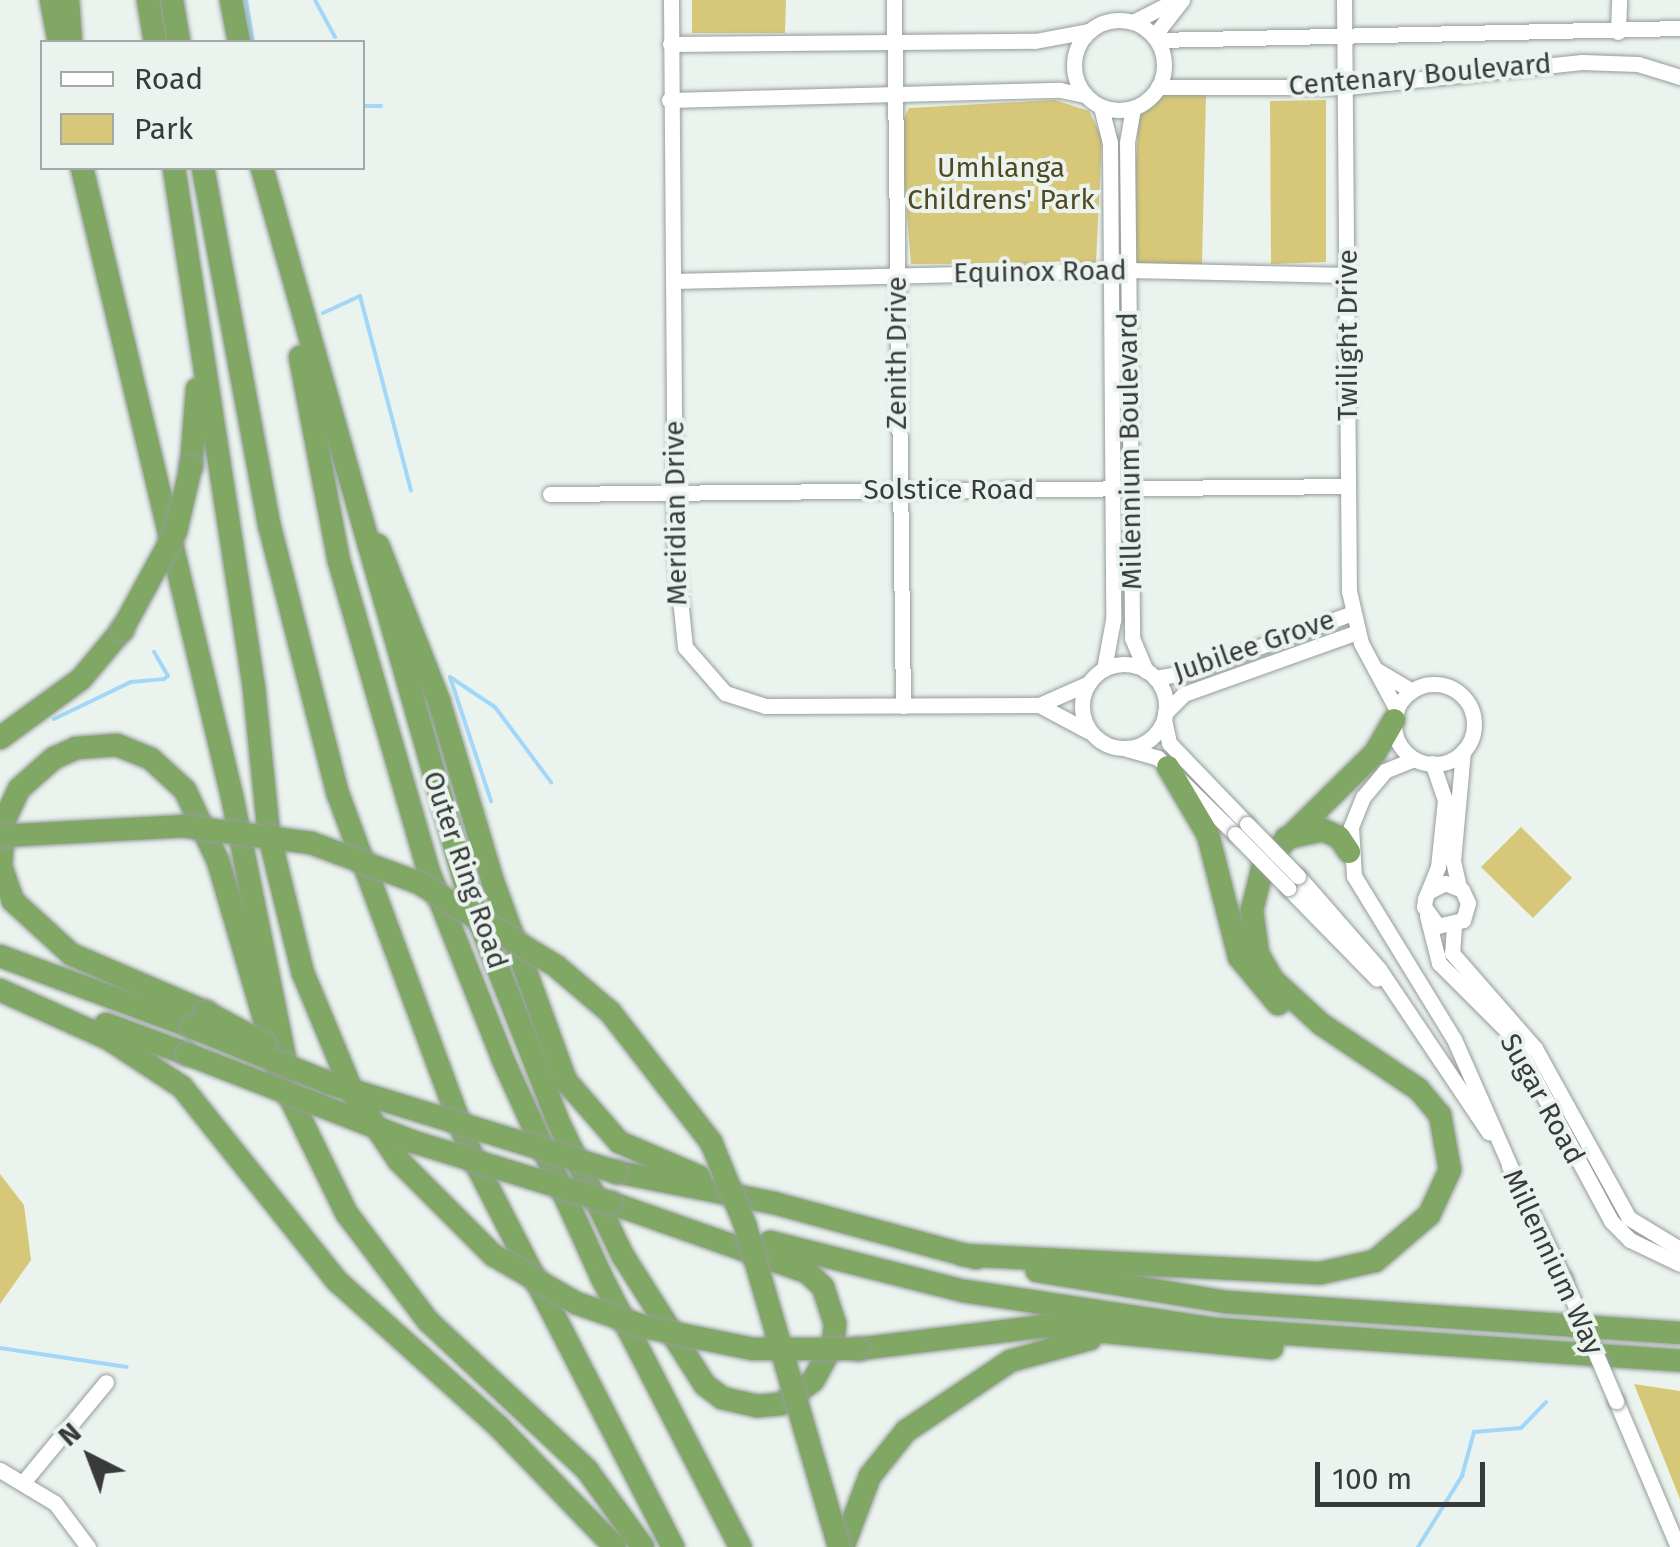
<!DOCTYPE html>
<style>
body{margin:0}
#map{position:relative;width:1680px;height:1547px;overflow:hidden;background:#ebf3ef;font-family:"Fira Sans",sans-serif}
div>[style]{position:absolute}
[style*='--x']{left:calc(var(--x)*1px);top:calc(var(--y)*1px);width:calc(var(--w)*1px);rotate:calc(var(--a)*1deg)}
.green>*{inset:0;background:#d7c879}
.stream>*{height:4px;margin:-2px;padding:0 2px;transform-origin:2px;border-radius:2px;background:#a3d7f8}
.roads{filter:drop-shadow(0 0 2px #959d99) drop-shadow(0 0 2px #959d99)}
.minor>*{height:15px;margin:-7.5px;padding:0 7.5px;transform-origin:7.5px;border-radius:7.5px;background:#fff}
.minor>.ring{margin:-7.5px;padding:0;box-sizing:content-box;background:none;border:15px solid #fff;border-radius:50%}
.highway>*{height:22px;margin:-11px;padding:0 11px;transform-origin:11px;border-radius:11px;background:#80a864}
.bridges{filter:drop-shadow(0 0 2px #959d99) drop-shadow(0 0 2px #959d99)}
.minor-bridge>*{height:15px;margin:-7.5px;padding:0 7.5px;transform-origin:7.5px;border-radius:7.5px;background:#fff}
.highway-bridge>*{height:22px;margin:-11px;padding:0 11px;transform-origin:11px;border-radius:11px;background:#80a864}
span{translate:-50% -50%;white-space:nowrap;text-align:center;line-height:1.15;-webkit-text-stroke:8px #ebf3ef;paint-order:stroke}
.street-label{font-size:28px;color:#383b3a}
.park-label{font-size:28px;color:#514922}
.legend{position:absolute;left:40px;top:40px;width:325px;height:130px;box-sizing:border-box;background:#ebf3ef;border:2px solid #a3a9a7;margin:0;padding:12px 18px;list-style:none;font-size:30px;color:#383b3a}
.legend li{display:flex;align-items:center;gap:20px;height:50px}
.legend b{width:50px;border:2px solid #a3a9a7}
.north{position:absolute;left:40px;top:1407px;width:100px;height:100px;-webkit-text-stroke:8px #ebf3ef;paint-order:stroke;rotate:318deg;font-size:28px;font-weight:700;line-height:40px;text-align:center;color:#383b3a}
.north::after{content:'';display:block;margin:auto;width:35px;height:45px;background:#383b3a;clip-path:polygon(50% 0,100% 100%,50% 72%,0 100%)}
.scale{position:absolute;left:1315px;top:1462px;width:170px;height:45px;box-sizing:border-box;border:5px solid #383b3a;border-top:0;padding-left:12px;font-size:30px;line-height:35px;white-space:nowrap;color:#383b3a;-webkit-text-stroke:8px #ebf3ef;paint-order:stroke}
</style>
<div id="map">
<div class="green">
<div style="clip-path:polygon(692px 0,786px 0,785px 33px,692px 33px)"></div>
<div style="clip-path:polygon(1159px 95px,1206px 95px,1202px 264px,1128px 270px,1139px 117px)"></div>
<div style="clip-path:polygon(1055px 100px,1089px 111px,1102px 138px,1096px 263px,911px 264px,900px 126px,909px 108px)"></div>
<div style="clip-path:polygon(1326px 100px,1326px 262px,1271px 264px,1270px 101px)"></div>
<div style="clip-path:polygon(1521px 827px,1572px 878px,1533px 918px,1481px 867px)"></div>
<div style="clip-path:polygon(0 1174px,24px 1205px,31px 1260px,0 1304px)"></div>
<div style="clip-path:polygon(1634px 1384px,1680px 1391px,1680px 1499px)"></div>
</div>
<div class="stream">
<div style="--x:246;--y:0;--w:43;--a:80.5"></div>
<div style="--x:315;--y:0;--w:42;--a:61.6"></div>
<div style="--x:362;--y:106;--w:19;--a:0"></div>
<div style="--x:323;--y:313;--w:41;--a:-24.7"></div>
<div style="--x:360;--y:296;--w:201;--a:75.3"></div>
<div style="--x:450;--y:677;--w:54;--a:33.7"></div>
<div style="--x:495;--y:707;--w:94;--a:53.3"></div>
<div style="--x:450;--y:677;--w:131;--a:71.7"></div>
<div style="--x:54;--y:719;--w:85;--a:-25.7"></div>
<div style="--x:131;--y:682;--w:33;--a:-5"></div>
<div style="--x:164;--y:679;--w:5;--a:-37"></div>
<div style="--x:168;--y:676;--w:28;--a:-120"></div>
<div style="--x:0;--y:1348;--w:128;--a:8.5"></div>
<div style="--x:1418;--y:1547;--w:84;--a:-58.2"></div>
<div style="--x:1462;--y:1476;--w:46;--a:-74.7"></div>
<div style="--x:1474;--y:1432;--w:47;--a:-4.9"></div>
<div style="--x:1521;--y:1428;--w:36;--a:-46"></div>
</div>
<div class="roads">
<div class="minor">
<div style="--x:671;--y:0;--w:550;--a:89.58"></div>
<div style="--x:675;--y:550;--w:98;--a:84.1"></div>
<div style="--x:685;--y:647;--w:61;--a:49"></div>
<div style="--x:725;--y:693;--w:42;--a:18"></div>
<div style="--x:765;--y:706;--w:274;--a:-0.2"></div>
<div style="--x:1039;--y:705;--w:55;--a:-23.7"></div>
<div style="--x:894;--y:0;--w:706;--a:89.27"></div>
<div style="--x:1344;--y:0;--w:591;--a:89.52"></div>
<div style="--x:1349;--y:591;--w:53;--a:77"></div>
<div style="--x:1361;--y:643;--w:76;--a:61.8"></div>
<div class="ring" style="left:1074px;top:20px;width:75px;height:75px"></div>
<div style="--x:1133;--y:22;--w:48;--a:-27.1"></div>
<div style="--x:1618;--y:32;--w:32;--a:-88"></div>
<div style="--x:1154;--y:36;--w:46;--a:-52.1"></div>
<div style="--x:1157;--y:40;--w:523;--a:-1.31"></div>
<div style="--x:670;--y:44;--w:365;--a:-0.5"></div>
<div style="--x:1035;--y:41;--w:55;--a:-10.5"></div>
<div style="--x:1158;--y:87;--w:189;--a:0"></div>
<div style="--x:1347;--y:87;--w:236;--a:-6.1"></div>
<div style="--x:1582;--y:62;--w:56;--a:2"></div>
<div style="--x:1638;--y:64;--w:44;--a:17.2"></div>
<div style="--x:669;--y:100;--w:391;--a:-1.5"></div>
<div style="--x:1060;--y:90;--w:25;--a:11"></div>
<div style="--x:1101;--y:107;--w:36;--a:76"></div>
<div style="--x:1110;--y:142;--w:478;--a:89.6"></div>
<div style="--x:1113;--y:620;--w:50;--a:100.4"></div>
<div style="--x:1133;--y:108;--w:36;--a:100"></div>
<div style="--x:1127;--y:143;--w:495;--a:89.4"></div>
<div style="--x:1132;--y:638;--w:36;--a:67"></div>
<div style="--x:673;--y:281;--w:455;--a:-1.4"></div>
<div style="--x:1128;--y:270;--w:219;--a:1.3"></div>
<div style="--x:550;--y:494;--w:798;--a:-0.57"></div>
<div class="ring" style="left:1082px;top:664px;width:69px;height:69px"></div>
<div style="--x:1375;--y:669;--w:43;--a:30.7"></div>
<div style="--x:1155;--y:678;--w:35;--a:-10"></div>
<div style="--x:1189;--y:672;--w:174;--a:-19.8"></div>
<div class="ring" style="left:1394px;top:684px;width:65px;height:65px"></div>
<div style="--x:1039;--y:705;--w:55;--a:28"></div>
<div style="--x:1165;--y:713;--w:27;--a:-45"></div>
<div style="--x:1184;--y:694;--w:184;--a:-19.7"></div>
<div style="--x:1164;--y:719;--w:25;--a:78"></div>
<div style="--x:1169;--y:743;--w:112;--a:46.1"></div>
<div style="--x:1127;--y:749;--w:32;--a:16"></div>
<div style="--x:1158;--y:758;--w:108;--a:44.6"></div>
<div style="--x:1414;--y:759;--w:31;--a:158"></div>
<div style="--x:1385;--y:771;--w:34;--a:130"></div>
<div style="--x:1363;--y:797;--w:32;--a:112"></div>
<div style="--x:1351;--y:827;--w:49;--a:86.5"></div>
<div style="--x:1354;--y:876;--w:191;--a:58.5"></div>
<div style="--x:1454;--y:1039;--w:146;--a:66.2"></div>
<div style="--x:1298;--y:876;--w:123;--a:48.9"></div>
<div style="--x:1379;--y:969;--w:197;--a:56.1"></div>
<div style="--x:1459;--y:887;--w:27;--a:-103"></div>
<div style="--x:1453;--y:861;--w:110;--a:-84.8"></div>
<div style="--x:1288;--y:888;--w:127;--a:45.6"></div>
<div style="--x:1430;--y:891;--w:17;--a:-28"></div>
<div style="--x:1445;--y:883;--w:18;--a:22"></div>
<div style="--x:1462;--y:890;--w:14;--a:65"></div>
<div style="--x:1468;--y:903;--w:18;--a:106"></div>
<div style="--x:1463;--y:920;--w:26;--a:167"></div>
<div style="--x:1438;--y:926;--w:24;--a:-126"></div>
<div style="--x:1424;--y:907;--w:8;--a:-83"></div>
<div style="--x:1425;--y:899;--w:35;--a:-68"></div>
<div style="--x:1438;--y:867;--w:67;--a:-84"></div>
<div style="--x:1445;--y:800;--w:39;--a:-109"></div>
<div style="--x:1427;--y:916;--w:49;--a:75.7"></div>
<div style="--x:1439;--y:963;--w:102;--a:45"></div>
<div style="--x:1511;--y:1035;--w:211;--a:61.7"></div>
<div style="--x:1611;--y:1221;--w:27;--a:45"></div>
<div style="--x:1630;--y:1240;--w:55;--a:25.6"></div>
<div style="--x:1454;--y:926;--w:27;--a:94"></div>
<div style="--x:1452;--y:953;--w:126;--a:48.9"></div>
<div style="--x:1535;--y:1048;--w:194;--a:61.1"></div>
<div style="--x:1629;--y:1218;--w:60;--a:31.3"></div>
<div style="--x:1509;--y:1166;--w:126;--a:64"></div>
<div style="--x:1616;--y:1401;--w:159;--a:67"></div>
<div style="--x:0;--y:1470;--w:64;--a:31"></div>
<div style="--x:55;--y:1503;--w:55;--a:53.1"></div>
<div style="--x:25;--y:1480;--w:127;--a:-50.4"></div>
</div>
<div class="highway">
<div style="--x:51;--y:0;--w:43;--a:79.2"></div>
<div style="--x:68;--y:0;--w:39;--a:86"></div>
<div style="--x:148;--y:0;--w:43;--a:80.5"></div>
<div style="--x:172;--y:0;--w:43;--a:80.5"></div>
<div style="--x:231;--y:0;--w:43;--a:79.2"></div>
<div style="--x:82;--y:168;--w:646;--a:76.57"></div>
<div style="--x:232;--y:796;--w:264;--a:78.6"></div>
<div style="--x:174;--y:168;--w:526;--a:81.25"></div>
<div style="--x:254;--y:688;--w:148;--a:84.2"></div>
<div style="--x:203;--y:168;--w:366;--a:79.5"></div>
<div style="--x:270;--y:528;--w:275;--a:75.7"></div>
<div style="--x:338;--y:794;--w:386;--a:69.7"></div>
<div style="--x:472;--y:1156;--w:440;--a:62.8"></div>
<div style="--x:262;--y:168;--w:751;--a:74.15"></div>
<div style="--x:467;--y:890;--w:246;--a:68.5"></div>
<div style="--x:557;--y:1119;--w:152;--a:64.3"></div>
<div style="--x:623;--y:1256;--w:153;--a:57.6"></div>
<div style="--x:705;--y:1385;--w:21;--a:37"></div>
<div style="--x:722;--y:1398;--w:37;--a:13"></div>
<div style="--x:758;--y:1406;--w:23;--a:-5"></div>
<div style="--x:781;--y:1404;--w:39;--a:-36"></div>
<div style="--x:813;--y:1381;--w:42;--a:-61.6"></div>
<div style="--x:833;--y:1344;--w:20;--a:-84"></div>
<div style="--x:835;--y:1324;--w:39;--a:-108"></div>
<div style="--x:823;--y:1287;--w:22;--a:-137"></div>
<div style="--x:807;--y:1272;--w:208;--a:-160.6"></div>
<div style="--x:300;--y:357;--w:208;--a:79.2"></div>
<div style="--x:339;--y:561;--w:322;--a:73.9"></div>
<div style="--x:428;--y:870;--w:206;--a:68.4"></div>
<div style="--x:504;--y:1062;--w:235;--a:65.6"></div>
<div style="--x:601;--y:1276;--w:305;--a:62.8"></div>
<div style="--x:191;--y:466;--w:77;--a:-85.5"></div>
<div style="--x:378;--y:545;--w:168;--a:68.6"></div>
<div style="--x:439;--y:701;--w:186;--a:73.4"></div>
<div style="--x:492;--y:879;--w:215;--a:69.9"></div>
<div style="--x:566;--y:1081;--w:81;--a:49"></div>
<div style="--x:619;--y:1142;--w:88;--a:23.4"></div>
<div style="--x:0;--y:738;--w:100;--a:-36.1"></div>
<div style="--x:81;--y:679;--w:64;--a:-50.1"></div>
<div style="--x:1168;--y:767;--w:79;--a:59.5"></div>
<div style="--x:1208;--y:835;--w:126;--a:75.7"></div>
<div style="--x:1239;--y:957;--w:61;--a:50.3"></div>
<div style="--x:1286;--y:838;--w:38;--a:-12"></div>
<div style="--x:1323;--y:830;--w:17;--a:24"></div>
<div style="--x:1339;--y:837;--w:18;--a:56"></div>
<div style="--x:0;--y:956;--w:205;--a:20.3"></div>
<div style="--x:0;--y:990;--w:120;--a:24.2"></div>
<div style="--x:109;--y:1039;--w:87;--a:33.3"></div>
<div style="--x:182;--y:1087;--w:248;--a:51.4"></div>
<div style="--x:337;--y:1281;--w:217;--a:42"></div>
<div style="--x:498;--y:1426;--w:168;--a:46"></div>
<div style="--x:206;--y:1012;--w:147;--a:-156.8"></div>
<div style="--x:71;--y:954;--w:79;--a:-137.6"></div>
<div style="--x:13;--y:901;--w:37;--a:-109"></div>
<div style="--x:1;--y:866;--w:45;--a:-86.2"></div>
<div style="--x:4;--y:821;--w:35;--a:-65"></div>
<div style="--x:19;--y:789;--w:47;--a:-41.5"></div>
<div style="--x:54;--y:758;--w:24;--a:-24"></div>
<div style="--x:76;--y:748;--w:41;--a:-4.2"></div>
<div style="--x:117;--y:745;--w:37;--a:22"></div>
<div style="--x:151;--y:759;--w:46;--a:42.4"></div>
<div style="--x:185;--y:790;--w:78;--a:65.1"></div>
<div style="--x:218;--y:861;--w:231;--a:73.7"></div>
<div style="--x:283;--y:1083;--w:146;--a:64"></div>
<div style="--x:347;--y:1214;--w:134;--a:52.9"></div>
<div style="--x:428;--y:1321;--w:218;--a:43.1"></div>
<div style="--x:587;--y:1470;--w:95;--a:54"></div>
<div style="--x:106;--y:1024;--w:86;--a:20.3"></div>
<div style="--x:617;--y:1172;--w:160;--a:11.2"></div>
<div style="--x:774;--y:1203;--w:210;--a:15.2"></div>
<div style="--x:770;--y:1242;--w:200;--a:14.2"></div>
<div style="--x:964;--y:1291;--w:255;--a:8.6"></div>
<div style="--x:1216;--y:1329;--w:465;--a:3.9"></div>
<div style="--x:962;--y:1255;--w:359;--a:2.9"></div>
<div style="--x:1321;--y:1273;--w:55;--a:-12.5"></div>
<div style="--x:1375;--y:1261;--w:71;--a:-40.4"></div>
<div style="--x:1429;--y:1215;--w:50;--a:-65"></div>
<div style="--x:1450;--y:1170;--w:56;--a:-100.3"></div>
<div style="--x:1440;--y:1115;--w:34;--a:-130"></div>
<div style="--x:1418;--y:1089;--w:117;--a:-146.2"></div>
<div style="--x:1321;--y:1024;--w:65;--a:-137.5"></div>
<div style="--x:1273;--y:980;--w:30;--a:-120"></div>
<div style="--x:1258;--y:954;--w:44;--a:-97.8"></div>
<div style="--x:1252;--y:910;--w:49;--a:-76"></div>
<div style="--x:1264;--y:862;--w:156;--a:-44.5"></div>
<div style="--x:1375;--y:753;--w:38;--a:-60"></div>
<div style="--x:1037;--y:1271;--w:192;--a:9.3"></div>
<div style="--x:1226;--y:1302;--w:455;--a:3.9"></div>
<div style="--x:858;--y:1349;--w:187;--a:-7"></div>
<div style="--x:1044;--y:1326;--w:229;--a:5.5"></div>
<div style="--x:843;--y:1547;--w:76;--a:-69.2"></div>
<div style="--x:870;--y:1476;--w:58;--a:-51.3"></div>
<div style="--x:906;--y:1431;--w:125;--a:-33.9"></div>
<div style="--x:1010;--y:1361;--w:83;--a:-15.4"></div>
</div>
</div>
<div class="bridges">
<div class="minor-bridge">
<div style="--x:1247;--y:824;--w:73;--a:45.6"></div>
<div style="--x:1235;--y:834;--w:76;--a:45.5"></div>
<div style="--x:1564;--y:1279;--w:133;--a:66.9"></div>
</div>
<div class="highway-bridge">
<div style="--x:122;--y:630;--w:113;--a:-61.4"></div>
<div style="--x:176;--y:531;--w:67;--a:-77"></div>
<div style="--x:269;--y:835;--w:142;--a:76.2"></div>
<div style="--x:303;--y:973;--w:130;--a:67.4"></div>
<div style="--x:353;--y:1093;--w:82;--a:55.9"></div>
<div style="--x:399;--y:1161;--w:133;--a:45"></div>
<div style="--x:493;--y:1255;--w:96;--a:30"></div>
<div style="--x:576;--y:1303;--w:73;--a:19.2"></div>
<div style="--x:645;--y:1327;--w:110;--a:11.5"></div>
<div style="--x:753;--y:1349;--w:105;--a:0"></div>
<div style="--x:0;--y:836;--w:182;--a:-3.1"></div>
<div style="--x:182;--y:826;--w:130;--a:7.5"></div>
<div style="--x:311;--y:843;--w:115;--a:20.3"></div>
<div style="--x:419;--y:883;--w:160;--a:31.2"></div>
<div style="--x:556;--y:966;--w:71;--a:40.4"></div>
<div style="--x:610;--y:1012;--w:165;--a:52.2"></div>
<div style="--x:711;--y:1142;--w:90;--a:67.7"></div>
<div style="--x:745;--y:1225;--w:335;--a:73.7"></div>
<div style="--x:206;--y:1012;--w:67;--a:28.5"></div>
<div style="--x:192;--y:1027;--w:151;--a:22.2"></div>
<div style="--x:332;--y:1084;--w:298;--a:17.2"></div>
<div style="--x:187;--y:1054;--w:240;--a:21.2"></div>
<div style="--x:411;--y:1141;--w:209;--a:17.2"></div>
</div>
</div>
<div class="street-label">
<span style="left:1420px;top:75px;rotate:-5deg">Centenary Boulevard</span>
<span style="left:1040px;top:272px;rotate:-1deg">Equinox Road</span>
<span style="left:1348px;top:335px;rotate:-90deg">Twilight Drive</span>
<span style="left:897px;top:353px;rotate:-90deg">Zenith Drive</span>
<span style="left:1130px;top:451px;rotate:-91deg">Millennium Boulevard</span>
<span style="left:949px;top:490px">Solstice Road</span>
<span style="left:676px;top:513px;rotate:-91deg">Meridian Drive</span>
<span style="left:1254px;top:646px;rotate:-19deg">Jubilee Grove</span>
<span style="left:465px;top:870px;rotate:71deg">Outer Ring Road</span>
<span style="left:1542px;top:1099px;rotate:61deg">Sugar Road</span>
<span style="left:1553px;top:1262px;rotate:65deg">Millennium Way</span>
</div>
<div class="park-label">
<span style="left:1001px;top:184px">Umhlanga<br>Childrens' Park</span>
</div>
<ul class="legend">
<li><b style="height:12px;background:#fff"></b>Road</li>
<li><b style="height:28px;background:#d7c879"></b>Park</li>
</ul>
<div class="north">N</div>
<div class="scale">100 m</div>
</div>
